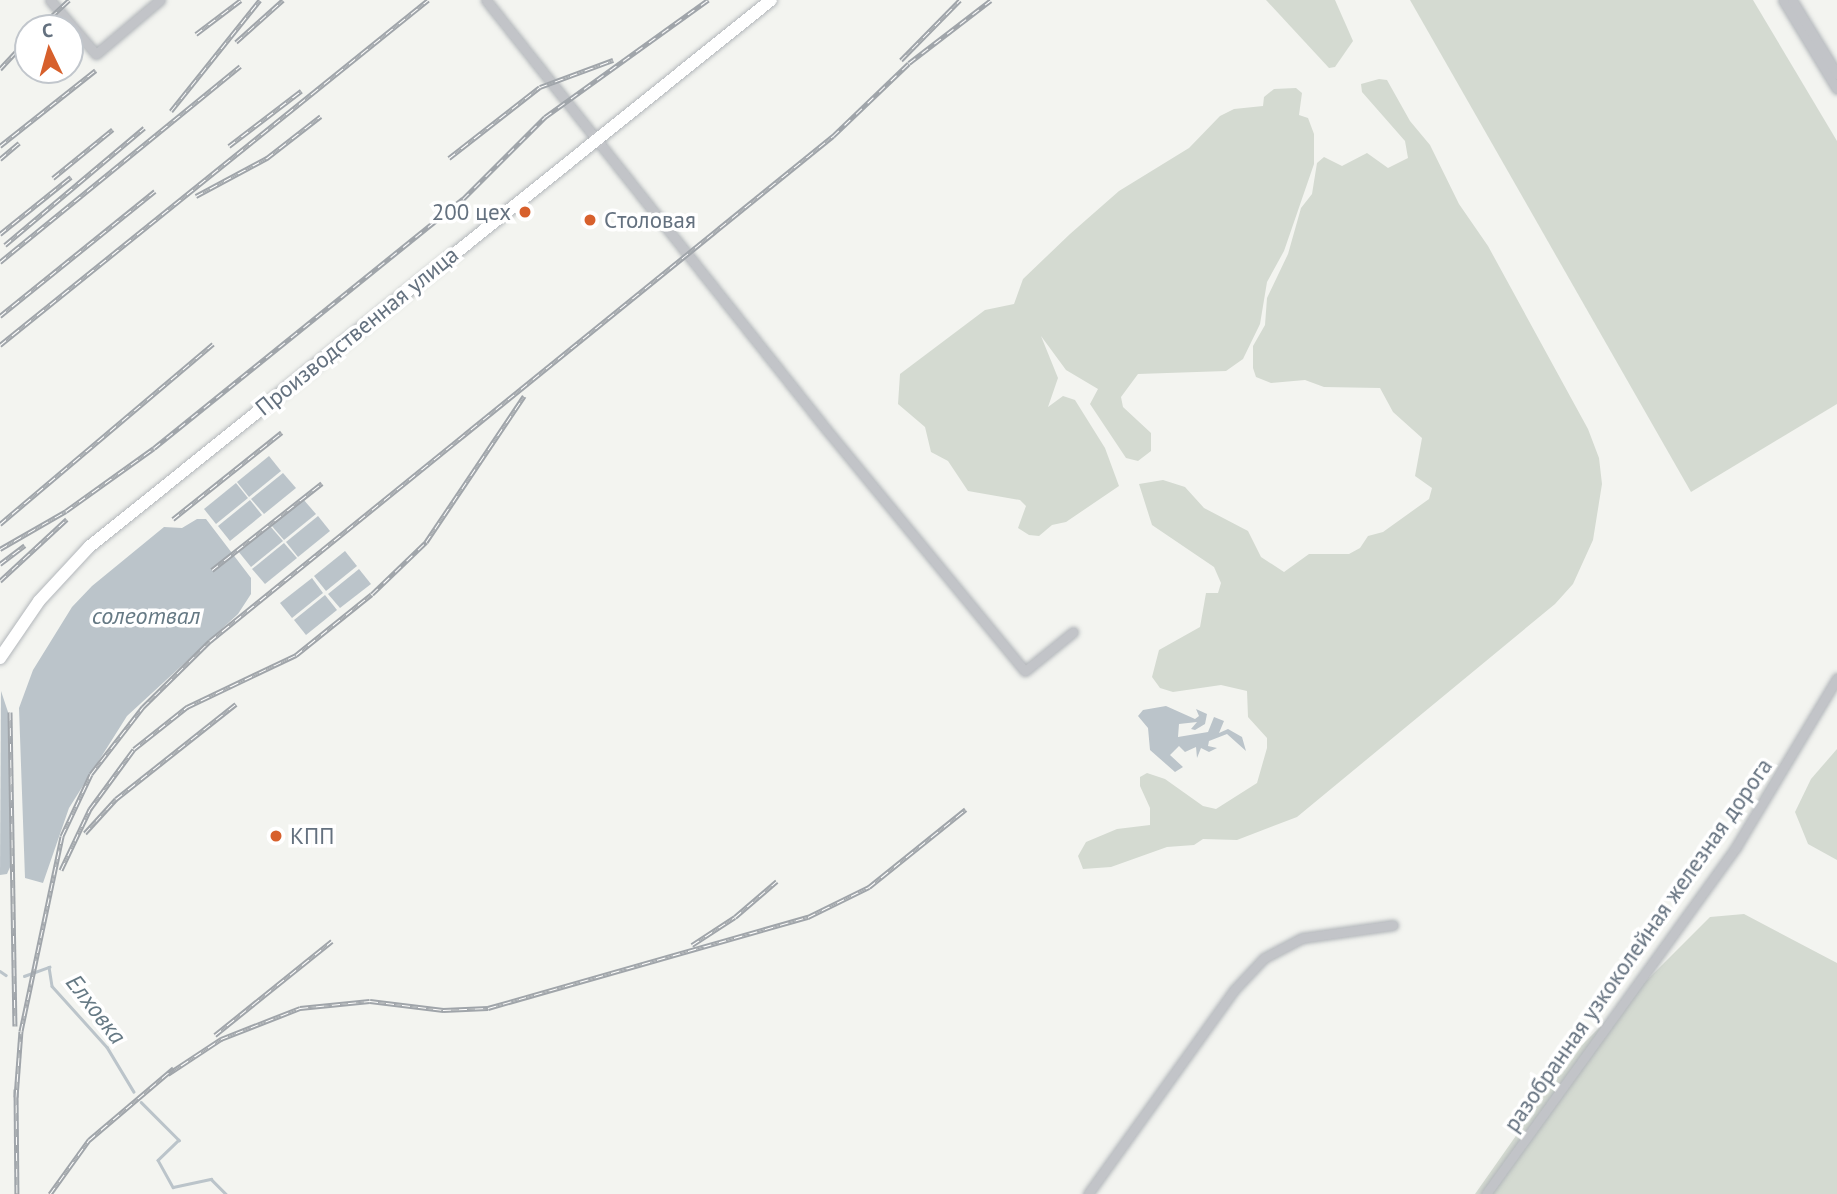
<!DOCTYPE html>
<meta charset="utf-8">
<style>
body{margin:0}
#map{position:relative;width:1837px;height:1194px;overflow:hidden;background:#f3f4f0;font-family:"PT Sans",sans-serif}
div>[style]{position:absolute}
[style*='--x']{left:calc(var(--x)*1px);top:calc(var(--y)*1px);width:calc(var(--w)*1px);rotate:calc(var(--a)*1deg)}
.green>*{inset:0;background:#d4dad1}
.water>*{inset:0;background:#bbc4ca}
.stream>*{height:2.5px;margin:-1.25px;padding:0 1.25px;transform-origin:1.25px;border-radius:1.25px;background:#bbc4ca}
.roads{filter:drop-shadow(0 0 2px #b2b6ba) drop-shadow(0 0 2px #b2b6ba)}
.street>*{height:9px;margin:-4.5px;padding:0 4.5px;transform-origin:4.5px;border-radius:4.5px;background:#c2c4c8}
.secondary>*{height:12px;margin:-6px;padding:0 6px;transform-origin:6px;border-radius:6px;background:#fff}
.rail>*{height:5px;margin-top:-2.5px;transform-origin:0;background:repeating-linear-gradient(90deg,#fff 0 8px,#a0a5aa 0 16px);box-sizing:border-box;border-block:2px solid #a0a5aa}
.dots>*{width:19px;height:19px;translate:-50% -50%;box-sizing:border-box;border:4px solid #fff;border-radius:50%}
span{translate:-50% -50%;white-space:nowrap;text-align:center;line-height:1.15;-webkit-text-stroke:7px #fff;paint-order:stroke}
.poi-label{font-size:23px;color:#64717f}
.right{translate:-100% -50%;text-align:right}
.left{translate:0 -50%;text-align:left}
.street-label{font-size:23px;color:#64717f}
.water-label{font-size:24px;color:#657984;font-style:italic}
.north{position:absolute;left:14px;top:14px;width:70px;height:70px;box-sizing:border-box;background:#fff;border:2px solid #c1c6cc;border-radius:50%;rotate:355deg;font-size:19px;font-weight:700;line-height:28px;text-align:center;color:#64717f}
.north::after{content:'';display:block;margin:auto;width:24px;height:32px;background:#d7602c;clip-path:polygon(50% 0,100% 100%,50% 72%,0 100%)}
</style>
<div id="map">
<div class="green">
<div style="clip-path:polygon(1266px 0,1335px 0,1353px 41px,1335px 67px,1329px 68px)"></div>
<div style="clip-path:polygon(1410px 0,1753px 0,1837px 141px,1837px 404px,1691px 492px)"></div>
<div style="clip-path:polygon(1379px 79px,1387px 80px,1410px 121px,1430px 145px,1459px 204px,1488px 246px,1588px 429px,1599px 458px,1602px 484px,1593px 540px,1573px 584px,1555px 604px,1297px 817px,1237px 840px,1203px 839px,1194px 845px,1167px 847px,1111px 867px,1083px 869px,1078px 856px,1086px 842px,1117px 829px,1150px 825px,1150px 808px,1140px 786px,1140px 777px,1147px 773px,1165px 779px,1203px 806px,1216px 809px,1257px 783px,1267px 748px,1267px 738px,1248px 717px,1247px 691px,1221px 685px,1173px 692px,1160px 688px,1152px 677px,1159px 650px,1200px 627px,1206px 593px,1218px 593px,1221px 583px,1214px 567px,1152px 525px,1139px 484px,1163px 480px,1185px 487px,1204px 508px,1248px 531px,1261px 557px,1284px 572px,1309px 554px,1349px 554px,1360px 548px,1368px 536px,1383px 532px,1429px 499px,1432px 488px,1415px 476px,1422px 438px,1393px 412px,1380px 388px,1324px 387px,1305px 380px,1271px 383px,1256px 377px,1253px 368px,1253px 346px,1265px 325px,1267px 298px,1288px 254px,1301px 208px,1312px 194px,1317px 163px,1324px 157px,1342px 166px,1367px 153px,1388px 168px,1408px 158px,1405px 141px,1362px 92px,1361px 84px)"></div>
<div style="clip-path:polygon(1296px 88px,1302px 93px,1299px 115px,1308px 118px,1314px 134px,1314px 164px,1284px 251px,1267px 282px,1260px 324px,1243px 359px,1226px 371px,1138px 374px,1121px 397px,1123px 407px,1151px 433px,1151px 451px,1138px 461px,1126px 458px,1090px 404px,1098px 389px,1066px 370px,1041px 336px,1058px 378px,1048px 407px,1063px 396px,1075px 400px,1105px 448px,1119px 486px,1066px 522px,1052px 525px,1039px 536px,1029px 535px,1018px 528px,1026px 506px,1020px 500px,968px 491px,948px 461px,931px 452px,925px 427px,898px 404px,900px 374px,985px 310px,1014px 304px,1023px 279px,1070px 234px,1119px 191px,1189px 148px,1220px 116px,1234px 109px,1263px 106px,1264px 97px,1274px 89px)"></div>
<div style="clip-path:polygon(1837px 749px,1837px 860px,1808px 844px,1795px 812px,1811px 779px)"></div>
<div style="clip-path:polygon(1744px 914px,1837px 963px,1837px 1194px,1475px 1194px,1532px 1113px,1550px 1077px,1710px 917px)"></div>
</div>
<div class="water">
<div style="clip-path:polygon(269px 456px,281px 471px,249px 497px,237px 482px)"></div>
<div style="clip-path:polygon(283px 473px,296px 488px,264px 514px,251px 499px)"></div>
<div style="clip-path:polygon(236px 483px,248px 498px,216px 524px,204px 509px)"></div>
<div style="clip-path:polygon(303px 499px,316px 514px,284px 540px,271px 525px)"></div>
<div style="clip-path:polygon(250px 500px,262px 515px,230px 541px,218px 526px)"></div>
<div style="clip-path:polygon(318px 516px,330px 531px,298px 557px,286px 542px)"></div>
<div style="clip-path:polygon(197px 519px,206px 519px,251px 578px,251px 594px,238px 614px,127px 716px,69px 808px,43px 883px,25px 878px,19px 708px,33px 670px,72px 607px,92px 586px,164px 527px,182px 528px)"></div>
<div style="clip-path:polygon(270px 526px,283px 541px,251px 567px,238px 551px)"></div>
<div style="clip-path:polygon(284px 543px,297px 558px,265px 584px,252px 569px)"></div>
<div style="clip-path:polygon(345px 551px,357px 566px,326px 591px,314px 576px)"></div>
<div style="clip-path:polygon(359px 569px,371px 584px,340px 608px,328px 594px)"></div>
<div style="clip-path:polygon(312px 578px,323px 593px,292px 618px,280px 603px)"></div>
<div style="clip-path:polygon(325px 595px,337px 610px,306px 635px,294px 620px)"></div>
<div style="clip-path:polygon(1px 691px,9px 715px,11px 865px,7px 874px,0 875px)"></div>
<div style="clip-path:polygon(1166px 706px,1195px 719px,1199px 716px,1196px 709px,1207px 714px,1205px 724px,1195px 730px,1191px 729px,1197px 722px,1179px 724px,1178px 737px,1208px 732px,1214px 717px,1224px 721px,1219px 733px,1228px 729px,1242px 737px,1246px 751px,1227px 734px,1209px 741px,1208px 746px,1217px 748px,1209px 752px,1201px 748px,1197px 758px,1196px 747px,1185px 752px,1179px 746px,1170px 755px,1183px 767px,1175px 772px,1150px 750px,1148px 728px,1138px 716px,1143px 710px)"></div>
</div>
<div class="stream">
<div style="--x:0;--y:971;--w:7;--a:34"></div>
<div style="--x:24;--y:976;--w:27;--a:-20"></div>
<div style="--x:49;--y:967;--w:19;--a:81"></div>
<div style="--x:52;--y:986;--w:82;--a:48"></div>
<div style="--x:107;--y:1047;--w:52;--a:59"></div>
<div style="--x:141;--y:1102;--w:54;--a:45"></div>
<div style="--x:179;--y:1140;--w:29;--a:136"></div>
<div style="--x:158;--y:1160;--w:31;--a:61"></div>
<div style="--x:173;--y:1187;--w:39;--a:-12"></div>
<div style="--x:211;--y:1179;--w:21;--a:45"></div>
</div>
<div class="roads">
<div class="street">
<div style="--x:50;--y:0;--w:71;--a:49.6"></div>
<div style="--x:96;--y:54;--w:84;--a:-40.2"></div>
<div style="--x:486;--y:0;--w:547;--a:51.6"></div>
<div style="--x:826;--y:429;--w:313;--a:50.6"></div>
<div style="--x:1025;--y:671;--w:62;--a:-39.1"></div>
<div style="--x:1783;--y:0;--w:104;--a:58.8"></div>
<div style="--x:1792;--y:0;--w:87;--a:58.7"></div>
<div style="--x:1088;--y:1194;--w:251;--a:-54.4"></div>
<div style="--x:1234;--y:990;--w:44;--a:-46.8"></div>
<div style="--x:1264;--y:958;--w:43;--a:-27.8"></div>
<div style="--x:1302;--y:938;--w:92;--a:-8.1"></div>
<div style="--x:1486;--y:1194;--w:428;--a:-54.2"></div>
<div style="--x:1736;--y:847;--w:197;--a:-59.1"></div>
</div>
<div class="secondary">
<div style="--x:0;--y:658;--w:69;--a:-55.6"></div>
<div style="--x:39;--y:601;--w:74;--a:-47.2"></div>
<div style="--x:89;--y:547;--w:874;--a:-38.73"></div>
</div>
</div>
<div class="rail">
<div style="--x:39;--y:28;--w:41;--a:-43"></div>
<div style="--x:196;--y:34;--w:56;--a:-37.1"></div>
<div style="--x:236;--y:42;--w:63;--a:-41.8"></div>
<div style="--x:901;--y:60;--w:84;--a:-45.5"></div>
<div style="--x:0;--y:69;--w:41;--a:-47"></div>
<div style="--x:171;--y:111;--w:142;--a:-51.3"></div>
<div style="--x:0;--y:146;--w:122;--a:-38.4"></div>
<div style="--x:229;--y:146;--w:91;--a:-37.4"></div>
<div style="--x:449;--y:158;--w:115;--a:-38"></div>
<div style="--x:540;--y:87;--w:78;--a:-20.3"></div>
<div style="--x:0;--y:159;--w:25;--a:-40"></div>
<div style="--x:53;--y:178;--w:77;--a:-39.2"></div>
<div style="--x:196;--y:196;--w:81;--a:-28.2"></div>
<div style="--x:267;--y:158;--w:68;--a:-37.9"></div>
<div style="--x:0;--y:234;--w:91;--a:-38.8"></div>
<div style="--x:5;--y:245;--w:182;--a:-40.1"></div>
<div style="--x:0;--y:262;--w:310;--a:-39.2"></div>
<div style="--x:0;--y:316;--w:199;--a:-38.9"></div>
<div style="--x:0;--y:345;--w:550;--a:-38.87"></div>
<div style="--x:173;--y:519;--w:139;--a:-38.6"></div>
<div style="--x:0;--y:524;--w:279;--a:-40.2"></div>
<div style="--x:0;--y:549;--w:76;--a:-29.9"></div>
<div style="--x:66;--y:511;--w:108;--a:-35.6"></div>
<div style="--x:154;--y:448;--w:397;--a:-38.9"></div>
<div style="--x:463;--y:199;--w:116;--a:-45"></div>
<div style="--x:545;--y:117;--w:201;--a:-35.7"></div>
<div style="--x:0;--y:564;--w:31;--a:-37"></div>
<div style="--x:212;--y:570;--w:140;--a:-38.3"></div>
<div style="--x:0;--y:581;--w:91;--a:-42.8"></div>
<div style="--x:10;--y:712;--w:314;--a:89.1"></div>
<div style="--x:85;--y:833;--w:46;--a:-47.6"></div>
<div style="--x:116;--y:799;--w:153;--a:-38.4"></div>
<div style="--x:61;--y:870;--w:68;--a:-64.6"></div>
<div style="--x:90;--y:809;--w:74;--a:-53.7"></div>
<div style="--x:134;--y:749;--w:68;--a:-38.4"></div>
<div style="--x:187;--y:707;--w:121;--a:-25.5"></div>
<div style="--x:296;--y:655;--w:97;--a:-38.8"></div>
<div style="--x:372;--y:594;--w:75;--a:-43.9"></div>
<div style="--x:426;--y:542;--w:176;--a:-56.1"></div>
<div style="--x:692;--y:945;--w:51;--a:-33.1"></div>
<div style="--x:735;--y:917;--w:55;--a:-40.6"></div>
<div style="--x:215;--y:1035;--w:150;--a:-38.8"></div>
<div style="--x:168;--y:1074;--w:64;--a:-33.4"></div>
<div style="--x:221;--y:1039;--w:85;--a:-21.4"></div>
<div style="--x:300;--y:1008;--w:70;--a:-5.7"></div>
<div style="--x:370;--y:1001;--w:74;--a:7"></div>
<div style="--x:443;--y:1010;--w:45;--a:-2.5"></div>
<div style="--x:488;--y:1008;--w:333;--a:-15.9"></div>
<div style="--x:808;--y:917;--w:68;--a:-26.2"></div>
<div style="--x:869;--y:887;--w:124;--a:-38.8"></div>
<div style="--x:16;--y:1089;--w:105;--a:89.5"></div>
<div style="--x:16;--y:1097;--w:66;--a:-85.7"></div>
<div style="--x:21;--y:1031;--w:199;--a:-78.1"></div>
<div style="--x:62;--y:836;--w:68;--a:-64.9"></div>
<div style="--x:91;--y:774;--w:85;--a:-52.2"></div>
<div style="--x:143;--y:707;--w:94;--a:-44.6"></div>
<div style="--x:210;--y:641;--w:802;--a:-39.03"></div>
<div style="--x:833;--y:136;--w:105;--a:-43.8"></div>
<div style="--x:909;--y:63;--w:103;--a:-37.5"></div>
<div style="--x:50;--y:1194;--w:67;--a:-54.2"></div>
<div style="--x:89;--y:1140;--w:111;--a:-40.3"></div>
</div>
<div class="dots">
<div style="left:525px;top:212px;background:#d7602c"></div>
<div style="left:590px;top:220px;background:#d7602c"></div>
<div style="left:276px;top:836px;background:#d7602c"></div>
</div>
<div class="poi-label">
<span class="right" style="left:511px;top:212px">200 цех</span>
<span class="left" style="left:604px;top:220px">Cтоловая</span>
<span class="left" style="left:290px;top:836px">КПП</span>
</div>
<div class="street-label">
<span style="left:357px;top:331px;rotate:-39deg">Производственная улица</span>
<span style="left:1638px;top:945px;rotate:-55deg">разобранная узкоколейная железная дорога</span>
</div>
<div class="water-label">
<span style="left:146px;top:616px">солеотвал</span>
<span style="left:96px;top:1009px;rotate:52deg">Елховка</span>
</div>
<div class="north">С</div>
</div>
